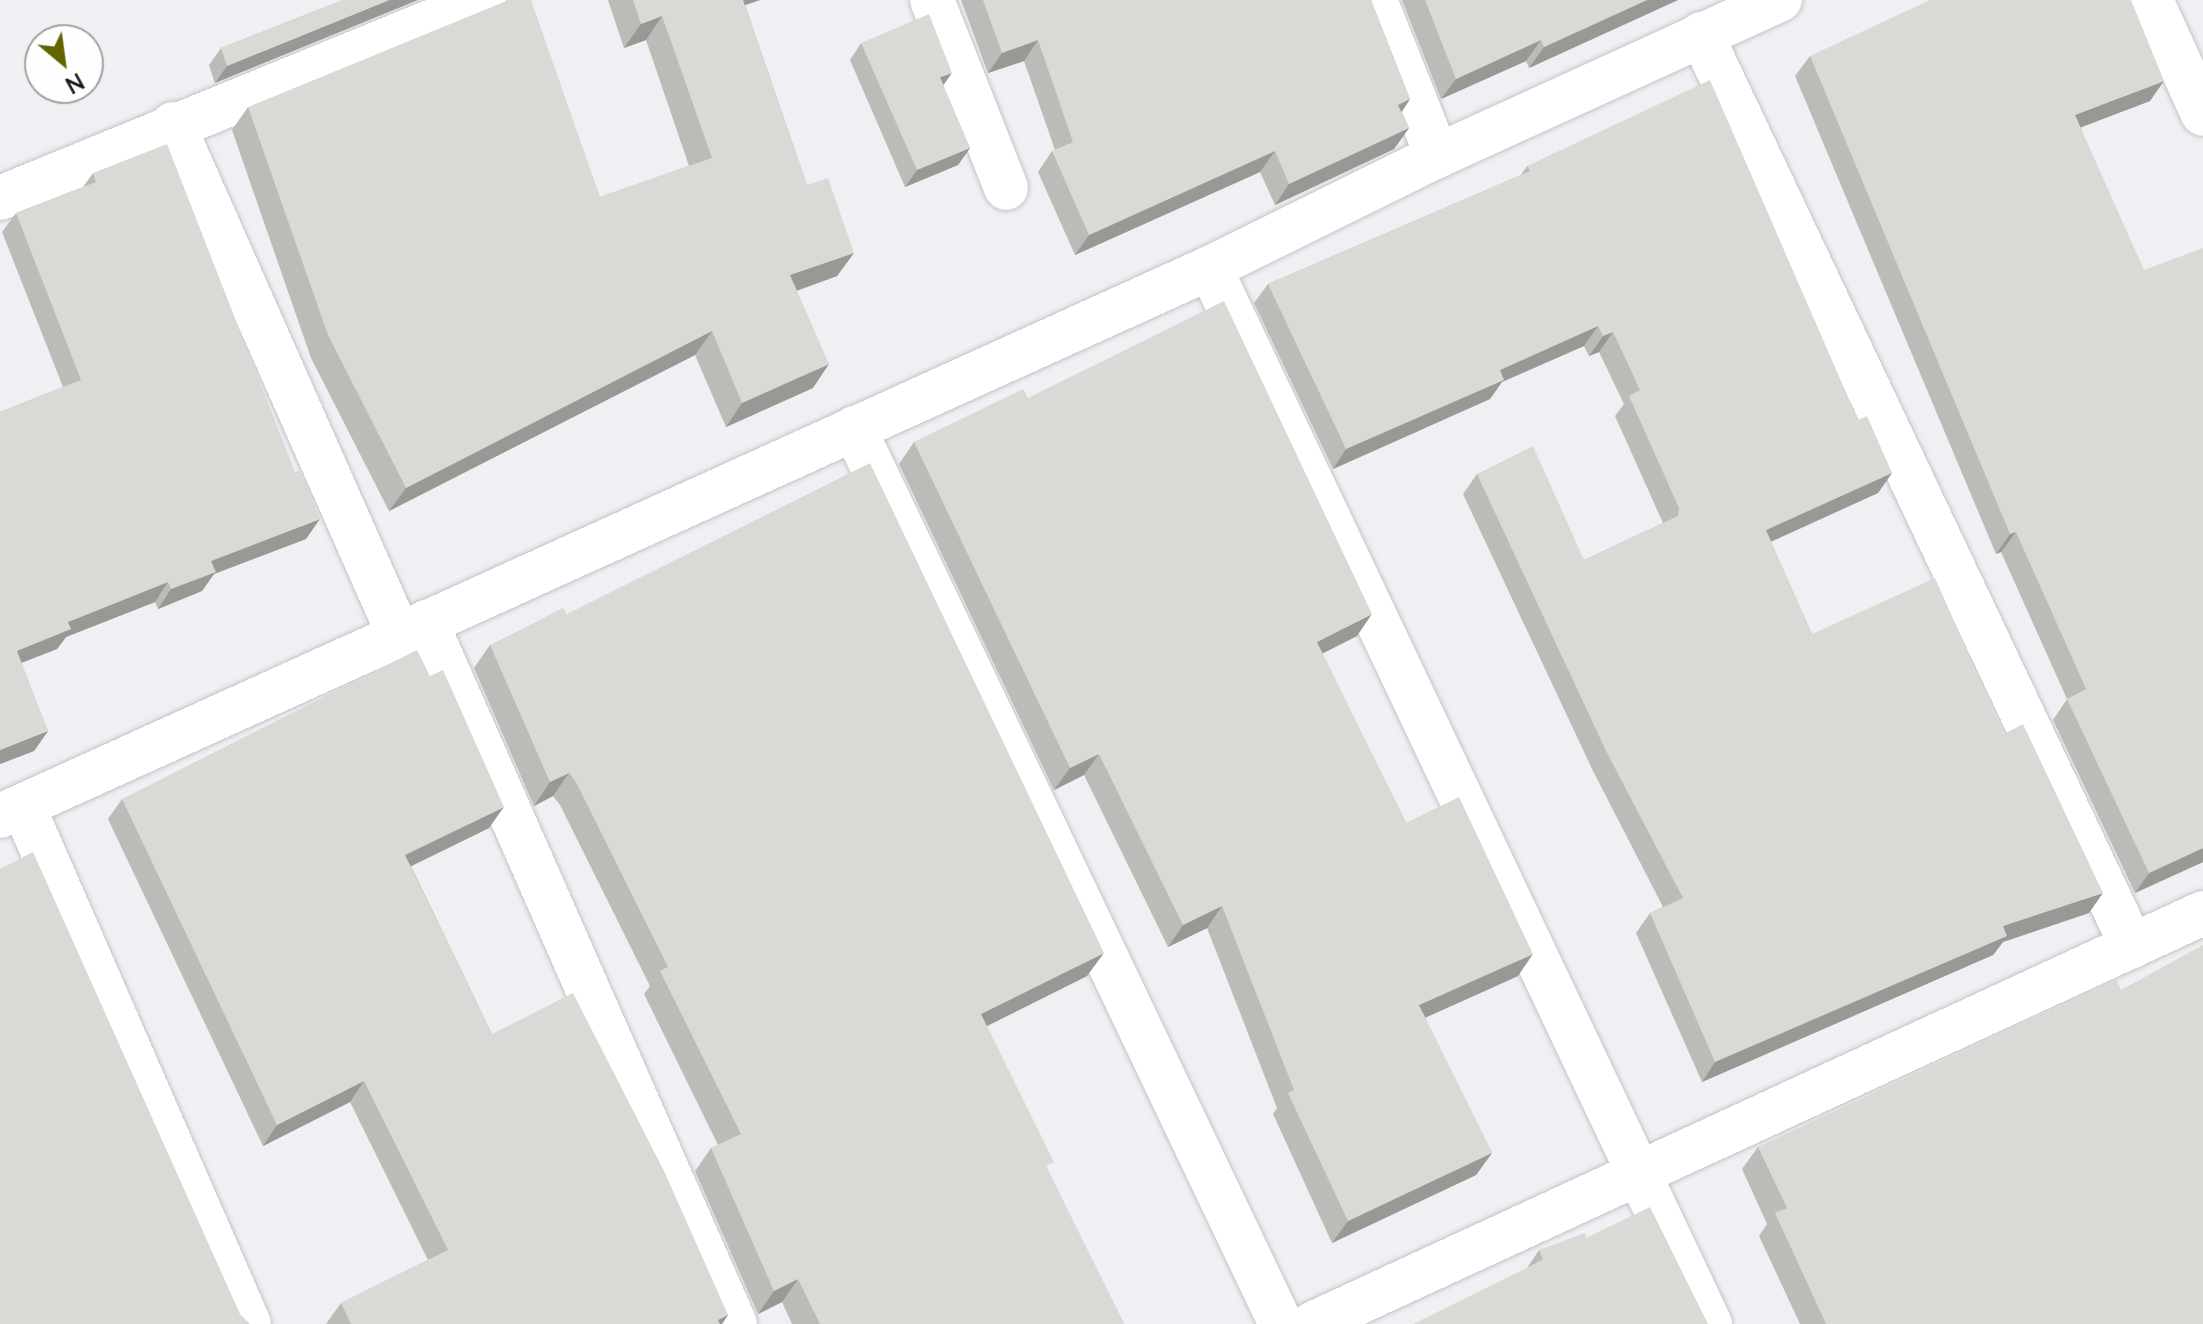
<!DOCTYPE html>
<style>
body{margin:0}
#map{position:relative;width:2203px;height:1324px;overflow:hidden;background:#f0f0f4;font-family:Lato,sans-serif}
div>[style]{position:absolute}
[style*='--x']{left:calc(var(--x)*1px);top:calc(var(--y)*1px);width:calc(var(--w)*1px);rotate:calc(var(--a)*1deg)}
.roads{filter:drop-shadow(0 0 2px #c3c3c8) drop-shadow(0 0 2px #c3c3c8)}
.minor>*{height:44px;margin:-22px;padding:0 22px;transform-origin:22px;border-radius:22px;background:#fff}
.wall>*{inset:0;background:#bbbbb7}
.shaded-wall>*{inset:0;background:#989895}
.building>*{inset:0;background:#d9d9d5}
span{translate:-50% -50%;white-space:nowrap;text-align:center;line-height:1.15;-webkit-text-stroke:6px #fefeff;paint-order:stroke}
.north{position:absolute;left:24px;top:24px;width:80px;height:80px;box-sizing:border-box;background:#fefeff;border:2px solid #a2a2a3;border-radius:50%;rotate:151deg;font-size:22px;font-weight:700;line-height:32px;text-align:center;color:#18181a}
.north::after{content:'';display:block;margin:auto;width:28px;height:36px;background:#626400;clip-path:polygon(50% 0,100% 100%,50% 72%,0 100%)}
</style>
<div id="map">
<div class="roads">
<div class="minor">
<div style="--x:932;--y:0;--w:202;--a:68.5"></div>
<div style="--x:1375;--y:0;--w:168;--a:68.3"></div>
<div style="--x:2151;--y:0;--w:125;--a:65.5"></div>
<div style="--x:1701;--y:34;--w:1009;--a:64.71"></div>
<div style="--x:173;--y:124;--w:559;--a:66.14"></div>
<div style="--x:0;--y:198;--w:523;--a:-22.25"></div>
<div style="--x:1210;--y:268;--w:1168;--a:64.66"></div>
<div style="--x:854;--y:428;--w:993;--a:64.52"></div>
<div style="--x:426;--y:622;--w:767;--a:66.24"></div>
<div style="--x:23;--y:806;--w:565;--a:66.43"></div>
<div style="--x:0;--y:816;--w:1328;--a:-24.37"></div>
<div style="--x:1210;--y:268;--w:253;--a:-26.3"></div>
<div style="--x:1437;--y:156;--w:377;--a:-24.5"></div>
<div style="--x:1312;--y:1324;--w:981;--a:-24.76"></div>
</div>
</div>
<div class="wall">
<div style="clip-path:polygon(343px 0,215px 83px,209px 65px,221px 48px)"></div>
<div style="clip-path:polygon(608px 0,760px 0,745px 5px,807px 185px,854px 253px,837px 276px,797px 291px,813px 388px,726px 427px,695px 355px,389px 511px,311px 358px,232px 130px,248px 107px,600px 197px,689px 166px,646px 40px,624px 48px)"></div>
<div style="clip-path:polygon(961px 0,1371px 0,1410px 99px,1402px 112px,1409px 128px,1394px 149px,1275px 205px,1260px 172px,1075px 255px,1038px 172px,1052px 151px,1055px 150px,1024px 61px,988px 73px)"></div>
<div style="clip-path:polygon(1402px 0,1678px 0,1529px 68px,1526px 61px,1441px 99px)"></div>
<div style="clip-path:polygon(861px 43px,943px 86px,970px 148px,958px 165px,905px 187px,850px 60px)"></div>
<div style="clip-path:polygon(1810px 56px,2150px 101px,2081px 127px,2203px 862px,2135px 893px,2053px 720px,2067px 699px,2001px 552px,1996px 554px,1795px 76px)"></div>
<div style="clip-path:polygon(1527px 166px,1858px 420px,1892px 473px,1878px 493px,1771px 542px,1812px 634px,2004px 734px,2089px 913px,2003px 942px,1993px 955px,1702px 1082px,1636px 933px,1650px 913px,1663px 907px,1593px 771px,1463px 494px,1477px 474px,1584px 560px,1663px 523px,1615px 416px,1624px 404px,1599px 352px,1589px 356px,1584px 346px,1502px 382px,1490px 399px,1333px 469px,1254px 303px,1268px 284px,1521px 175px)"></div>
<div style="clip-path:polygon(93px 173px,306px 539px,214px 574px,202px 591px,158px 609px,155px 602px,66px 637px,57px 649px,21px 663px,48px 731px,34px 751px,0 764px,0 412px,63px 387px,2px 232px,16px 213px,83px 187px)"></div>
<div style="clip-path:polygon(1028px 398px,1357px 636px,1322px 653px,1406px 823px,1518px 976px,1425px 1018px,1492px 1153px,1476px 1175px,1332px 1243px,1273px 1114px,1277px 1108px,1207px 928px,1168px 947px,1084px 775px,1054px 790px,899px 464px,914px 442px)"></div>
<div style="clip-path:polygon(567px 614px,1087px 976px,987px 1026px,1048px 1171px,1124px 1324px,792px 1324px,782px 1302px,758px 1314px,695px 1171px,711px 1148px,718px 1145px,644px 994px,650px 986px,560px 805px,553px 796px,534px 806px,474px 668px,490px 645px)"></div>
<div style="clip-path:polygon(122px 799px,489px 828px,411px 866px,492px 1034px,728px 1315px,722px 1324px,326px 1324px,341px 1303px,428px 1260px,350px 1102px,263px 1146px,108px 819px)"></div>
<div style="clip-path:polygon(2121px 990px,2203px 1324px,1800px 1324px,1759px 1236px,1767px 1224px,1742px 1169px,1758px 1147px)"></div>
<div style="clip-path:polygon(1586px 1238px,1527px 1268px,1539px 1250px)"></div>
</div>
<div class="shaded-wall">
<div style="clip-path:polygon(389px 0,418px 0,215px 83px,227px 66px)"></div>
<div style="clip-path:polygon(732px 0,760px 0,722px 13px)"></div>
<div style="clip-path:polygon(1647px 0,1678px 0,1529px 68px,1544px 47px)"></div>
<div style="clip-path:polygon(662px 16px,646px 40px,624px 48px,641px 24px)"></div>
<div style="clip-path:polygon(1038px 40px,1024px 61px,988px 73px,1002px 53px)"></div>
<div style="clip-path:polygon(1541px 40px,1526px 61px,1441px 99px,1456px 79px)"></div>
<div style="clip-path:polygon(952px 73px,940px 90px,940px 77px)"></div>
<div style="clip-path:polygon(2164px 81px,2150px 101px,2061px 135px,2075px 115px)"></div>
<div style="clip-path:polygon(1410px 99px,1396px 120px,1398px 105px)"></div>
<div style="clip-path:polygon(1409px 128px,1394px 149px,1275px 205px,1289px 184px)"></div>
<div style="clip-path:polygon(970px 148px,958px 165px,905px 187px,917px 170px)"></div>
<div style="clip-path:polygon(1275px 151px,1260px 172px,1075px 255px,1089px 235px)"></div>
<div style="clip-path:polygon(854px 253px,837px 276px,773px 299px,790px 275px)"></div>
<div style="clip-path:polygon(1598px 326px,1584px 346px,1502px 382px,1490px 399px,1333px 469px,1346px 449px,1500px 370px)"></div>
<div style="clip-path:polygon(712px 331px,695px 355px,389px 511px,406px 488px)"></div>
<div style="clip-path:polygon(1613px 332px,1599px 352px,1589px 356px,1603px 336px)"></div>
<div style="clip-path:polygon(829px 364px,813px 388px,726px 427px,742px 403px)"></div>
<div style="clip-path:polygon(1892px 473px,1878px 493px,1752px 550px,1766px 530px)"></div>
<div style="clip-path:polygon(320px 519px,306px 539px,214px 574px,202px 591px,158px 609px,171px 589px,211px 561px)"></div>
<div style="clip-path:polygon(2016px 532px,2001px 552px,1996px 554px,2010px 534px)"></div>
<div style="clip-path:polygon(168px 582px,155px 602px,66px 637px,57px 649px,3px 670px,17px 651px,68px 622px)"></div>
<div style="clip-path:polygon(1372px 614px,1357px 636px,1302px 664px,1317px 642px)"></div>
<div style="clip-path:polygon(48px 731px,34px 751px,0 764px,0 750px)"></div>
<div style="clip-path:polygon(1099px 754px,1084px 775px,1054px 790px,1070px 768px)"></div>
<div style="clip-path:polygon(569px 773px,553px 796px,534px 806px,550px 782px)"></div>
<div style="clip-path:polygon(504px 807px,489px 828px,391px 876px,405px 855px)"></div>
<div style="clip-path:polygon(2203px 848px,2203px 862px,2135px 893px,2149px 873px)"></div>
<div style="clip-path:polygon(2103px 893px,2089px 913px,2003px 942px,1993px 955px,1702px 1082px,1715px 1062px,2003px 926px)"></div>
<div style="clip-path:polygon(1222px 906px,1207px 928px,1168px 947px,1183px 925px)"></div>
<div style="clip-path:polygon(1104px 953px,1087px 976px,965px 1037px,981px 1014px)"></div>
<div style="clip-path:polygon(1533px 954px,1518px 976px,1404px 1027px,1419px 1005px)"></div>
<div style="clip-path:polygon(364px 1081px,350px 1102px,263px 1146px,277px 1125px)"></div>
<div style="clip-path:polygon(1492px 1153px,1476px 1175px,1332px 1243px,1348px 1221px)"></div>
<div style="clip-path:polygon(798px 1279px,782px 1302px,758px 1314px,774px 1291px)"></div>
<div style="clip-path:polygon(728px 1315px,722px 1324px,716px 1324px,718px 1320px)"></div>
</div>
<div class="building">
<div style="clip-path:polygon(343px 0,389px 0,227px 66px,221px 48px)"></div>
<div style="clip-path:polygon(509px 0,531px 0,600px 197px,712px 158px,662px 16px,641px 24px,633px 0,743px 0,807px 185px,828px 178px,854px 253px,790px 275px,829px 364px,742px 403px,712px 331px,406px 488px,328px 335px,248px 107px)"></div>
<div style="clip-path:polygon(983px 0,1371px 0,1410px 99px,1398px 105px,1409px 128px,1289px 184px,1275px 151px,1089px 235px,1052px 151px,1073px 142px,1038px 40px,1002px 53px)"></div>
<div style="clip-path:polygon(1425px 0,1647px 0,1544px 47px,1541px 40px,1456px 79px)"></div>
<div style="clip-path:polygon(1930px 0,2131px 0,2164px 81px,2075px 115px,2144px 270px,2203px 248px,2203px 848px,2149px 873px,2067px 699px,2086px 689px,2016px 532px,2010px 534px,1810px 56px)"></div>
<div style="clip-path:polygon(929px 14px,952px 73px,940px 77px,970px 148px,917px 170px,861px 43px)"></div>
<div style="clip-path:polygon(1710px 80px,1858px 420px,1867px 416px,1892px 473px,1766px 530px,1812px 634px,1935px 578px,2004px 734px,2023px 724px,2103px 893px,2003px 926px,2007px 936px,1715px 1062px,1650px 913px,1683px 898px,1606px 751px,1477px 474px,1533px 446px,1584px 560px,1678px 516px,1679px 508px,1629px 396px,1640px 390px,1613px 332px,1603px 336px,1598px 326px,1500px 370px,1504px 380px,1346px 449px,1268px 284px,1530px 171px,1527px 166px)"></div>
<div style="clip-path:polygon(167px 144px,295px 472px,301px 470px,320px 519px,211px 561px,216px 572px,171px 589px,168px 582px,68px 622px,71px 629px,17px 651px,48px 731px,0 750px,0 412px,81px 380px,16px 213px,96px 182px,93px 173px)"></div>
<div style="clip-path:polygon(1224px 301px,1372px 614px,1317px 642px,1406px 823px,1459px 797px,1533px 954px,1419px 1005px,1492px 1153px,1348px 1221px,1288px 1093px,1294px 1090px,1222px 906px,1183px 925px,1099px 754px,1070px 768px,914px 442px,1023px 389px,1028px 398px)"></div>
<div style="clip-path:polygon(870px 463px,1104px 953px,981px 1014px,1054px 1162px,1046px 1166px,1124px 1324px,820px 1324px,798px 1279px,774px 1291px,711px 1148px,741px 1134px,660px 971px,668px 967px,576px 782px,569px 773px,550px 782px,490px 645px,563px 608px,567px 614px)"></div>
<div style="clip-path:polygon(417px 650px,430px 676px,443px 670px,504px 807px,405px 855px,492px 1034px,573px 993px,665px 1173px,728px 1315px,718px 1320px,720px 1324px,351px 1324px,341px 1303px,448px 1250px,364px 1081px,277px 1125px,122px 799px)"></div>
<div style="clip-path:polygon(33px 852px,240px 1314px,250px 1324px,0 1324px,0 869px)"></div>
<div style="clip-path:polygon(2203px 945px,2203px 1324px,1826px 1324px,1775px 1213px,1787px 1208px,1758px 1147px,2116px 979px,2121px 990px)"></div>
<div style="clip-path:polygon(1650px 1207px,1708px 1324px,1413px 1324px,1543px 1260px,1539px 1250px,1585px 1233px,1586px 1238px)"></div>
</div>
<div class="north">N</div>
</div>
